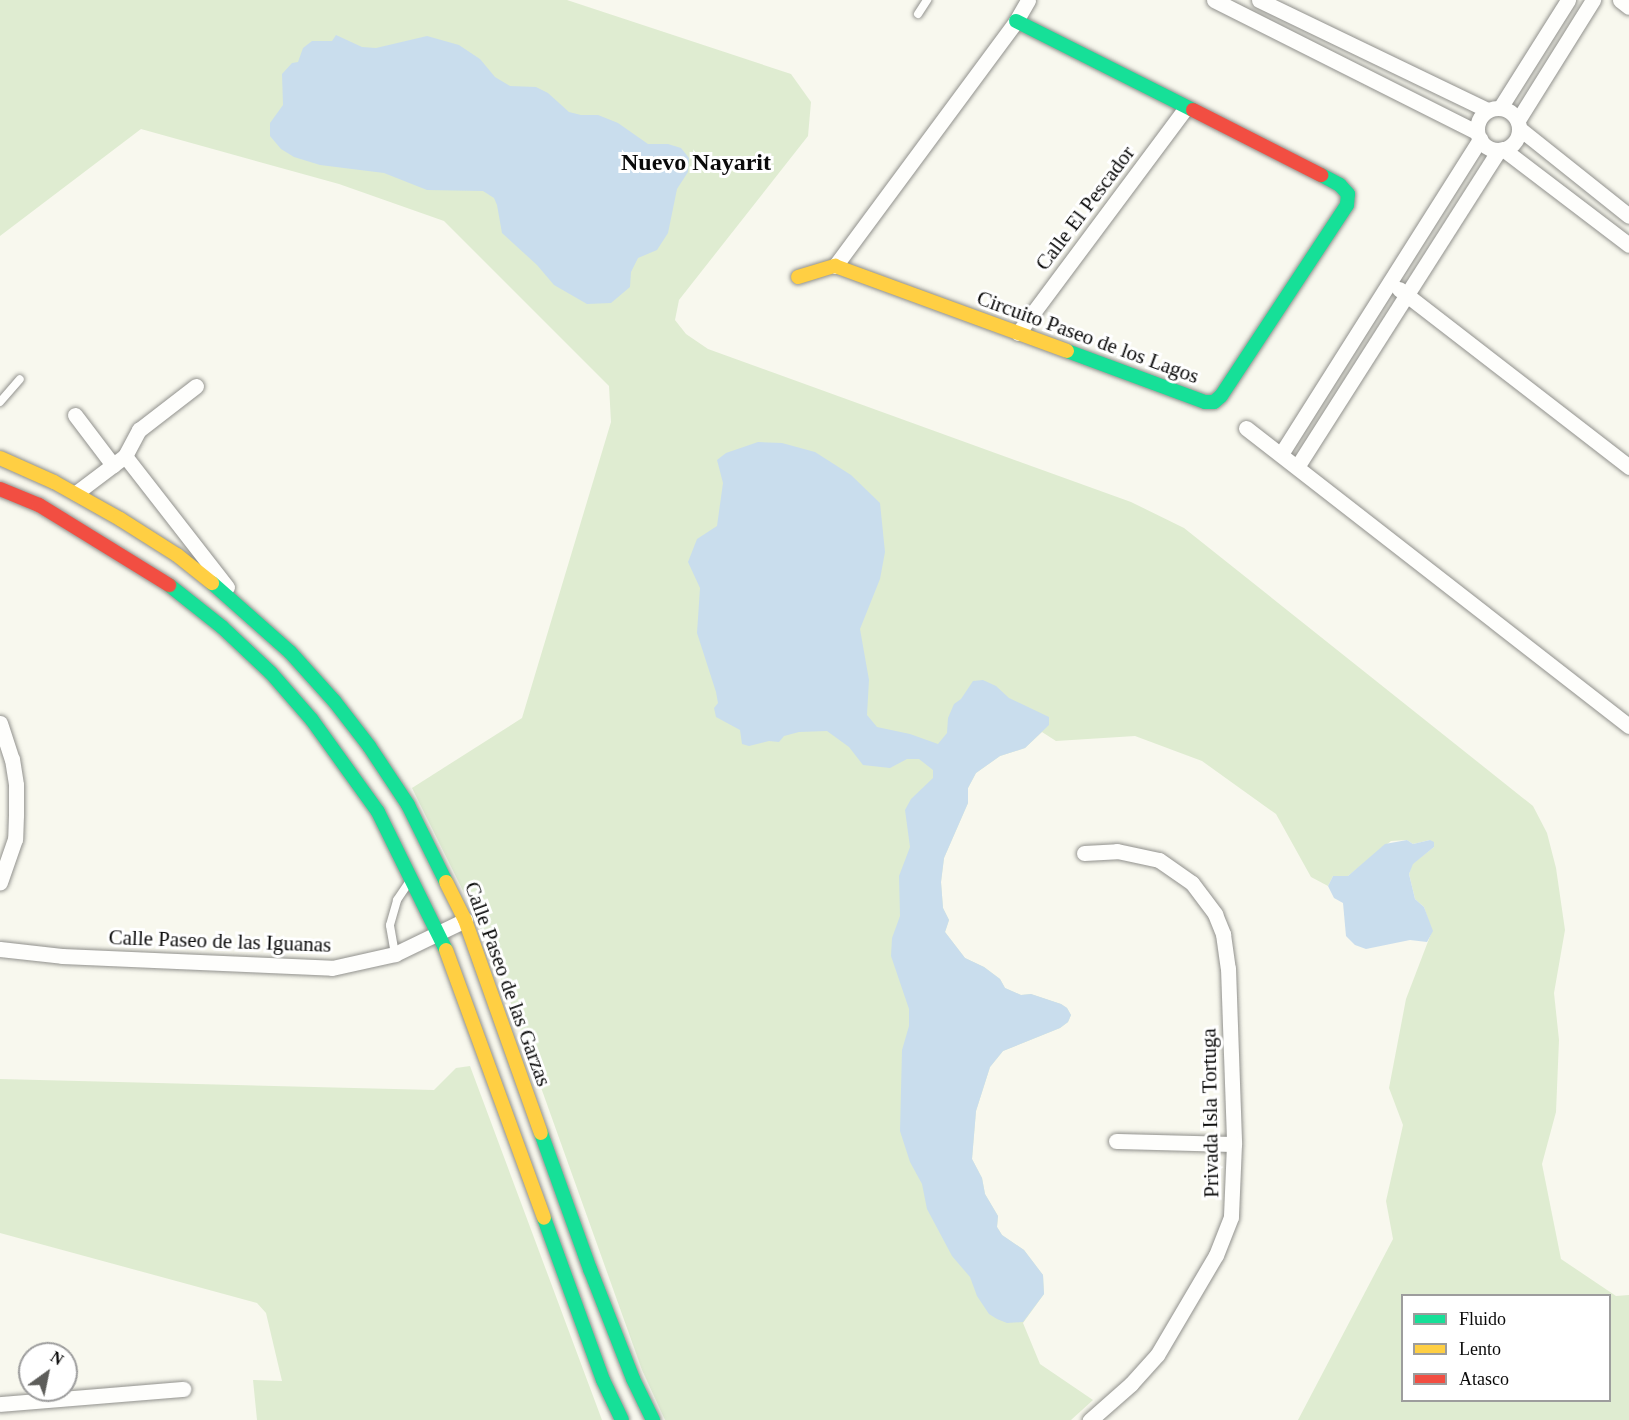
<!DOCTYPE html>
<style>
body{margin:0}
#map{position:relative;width:1629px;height:1420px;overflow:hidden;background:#f8f8ee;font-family:Georgia,serif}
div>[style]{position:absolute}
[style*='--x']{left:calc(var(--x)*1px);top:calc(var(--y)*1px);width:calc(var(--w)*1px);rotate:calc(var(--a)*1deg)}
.green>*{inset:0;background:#dfecd1}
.water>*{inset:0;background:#c9dded}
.roads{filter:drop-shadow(0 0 2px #91918d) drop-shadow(0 0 2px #91918d)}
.lane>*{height:8px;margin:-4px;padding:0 4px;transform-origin:4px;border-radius:4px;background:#fefefc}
.street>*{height:15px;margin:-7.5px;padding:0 7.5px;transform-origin:7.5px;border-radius:7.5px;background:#fefefc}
.street>.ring{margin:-7.5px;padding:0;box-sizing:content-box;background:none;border:15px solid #fefefc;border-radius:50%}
.fast>*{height:14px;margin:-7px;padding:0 7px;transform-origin:7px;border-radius:7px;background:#16e098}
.slow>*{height:14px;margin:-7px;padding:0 7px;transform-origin:7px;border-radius:7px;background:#ffcf43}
.jam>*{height:14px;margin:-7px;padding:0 7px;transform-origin:7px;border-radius:7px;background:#f24e42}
span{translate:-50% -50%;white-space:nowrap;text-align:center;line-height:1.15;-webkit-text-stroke:6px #fff;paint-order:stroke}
.street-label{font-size:21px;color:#0a0a0a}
.quarter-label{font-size:24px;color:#0a0a0a;font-weight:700}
.legend{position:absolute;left:1401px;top:1294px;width:210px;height:108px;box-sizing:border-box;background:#fff;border:2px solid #9d9d9d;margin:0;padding:8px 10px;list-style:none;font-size:18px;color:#0a0a0a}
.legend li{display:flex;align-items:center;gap:12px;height:30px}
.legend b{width:30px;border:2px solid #9d9d9d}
.north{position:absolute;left:18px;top:1342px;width:60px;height:60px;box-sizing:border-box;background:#fff;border:2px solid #9d9d9d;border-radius:50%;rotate:33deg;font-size:16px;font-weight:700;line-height:24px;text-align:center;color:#0a0a0a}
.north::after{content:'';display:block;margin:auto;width:21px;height:27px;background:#5d5d5a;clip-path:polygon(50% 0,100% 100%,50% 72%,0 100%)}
</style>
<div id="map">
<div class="green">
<div style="clip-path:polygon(evenodd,0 0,567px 0,791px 74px,811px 102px,808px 136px,679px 300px,675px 320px,686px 334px,708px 349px,1131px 502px,1184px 528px,1533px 806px,1547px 833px,1556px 868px,1565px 930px,1554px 993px,1559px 1040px,1556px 1112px,1542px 1164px,1561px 1259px,1616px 1296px,1629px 1295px,1629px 1420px,1298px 1420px,1393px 1239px,1386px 1201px,1403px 1125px,1389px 1088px,1406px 999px,1432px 931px,1424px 907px,1415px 899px,1409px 874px,1412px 864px,1434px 847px,1430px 840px,1413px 844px,1407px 840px,1391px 841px,1348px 876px,1333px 876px,1328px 886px,1311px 877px,1276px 814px,1202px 761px,1135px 736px,1056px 741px,1042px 732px,1025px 748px,1000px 756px,976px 773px,968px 788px,968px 803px,944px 858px,941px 882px,943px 908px,949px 920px,945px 932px,965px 958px,984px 967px,1000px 979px,1005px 988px,1021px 995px,1031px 994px,1061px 1004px,1067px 1008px,1071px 1015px,1068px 1022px,1060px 1028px,1003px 1051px,990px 1067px,976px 1111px,972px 1159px,982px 1178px,985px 1194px,998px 1216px,997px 1227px,1002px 1235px,1024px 1250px,1043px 1275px,1044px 1294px,1023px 1323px,1040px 1364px,1093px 1400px,1071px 1420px,665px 1420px,642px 1370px,514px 1012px,474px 913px,412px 788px,522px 718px,611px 422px,609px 386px,444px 221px,339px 184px,141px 129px,0 236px,0 0,1402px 1296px,1610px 1296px,1610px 1400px,1402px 1400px,1402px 1296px)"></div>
<div style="clip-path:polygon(470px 1066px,602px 1420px,257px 1420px,253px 1380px,282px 1381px,266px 1313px,257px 1303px,0 1233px,0 1079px,434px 1090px,456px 1068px)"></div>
</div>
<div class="water">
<div style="clip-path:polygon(336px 35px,362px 47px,376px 48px,427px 36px,459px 45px,480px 59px,495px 77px,510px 86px,536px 87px,548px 93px,569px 112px,581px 115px,598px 115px,618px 123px,648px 144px,668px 144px,681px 148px,689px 158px,688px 172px,677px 189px,668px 233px,657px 250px,638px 258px,631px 272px,630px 287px,611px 303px,587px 304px,554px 285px,537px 265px,502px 233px,497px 205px,494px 198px,483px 191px,427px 190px,384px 173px,320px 165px,294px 157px,281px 149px,270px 136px,270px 123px,283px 105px,282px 74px,292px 63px,298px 62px,303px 48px,312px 41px,332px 41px)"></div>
<div style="clip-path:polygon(758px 442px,782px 443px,815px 452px,851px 475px,880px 503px,885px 552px,880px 579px,860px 629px,869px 680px,867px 715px,877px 727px,910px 734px,938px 744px,947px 733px,948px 718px,954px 704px,961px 699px,973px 681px,983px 680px,996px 686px,1009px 698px,1049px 717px,1049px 725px,1025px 748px,1000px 756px,976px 773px,968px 788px,968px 803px,944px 858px,941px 882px,943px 908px,949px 920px,945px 932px,965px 958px,984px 967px,1000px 979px,1005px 988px,1021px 995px,1031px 994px,1061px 1004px,1067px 1008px,1071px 1015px,1068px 1022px,1060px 1028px,1003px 1051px,990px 1067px,976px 1111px,972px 1159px,982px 1178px,985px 1194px,998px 1216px,997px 1227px,1002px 1235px,1024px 1250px,1043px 1275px,1044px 1294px,1023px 1322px,1007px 1323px,997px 1319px,989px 1314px,977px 1296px,970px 1277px,952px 1256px,927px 1209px,922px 1184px,910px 1162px,900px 1131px,902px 1050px,909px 1026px,909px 1009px,891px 956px,892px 938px,900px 916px,899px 876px,910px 847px,905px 810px,911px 799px,933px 778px,933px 770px,919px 759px,907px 759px,890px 768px,863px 765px,849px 747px,827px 731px,799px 732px,784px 736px,779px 742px,769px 741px,749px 746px,742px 744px,740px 730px,716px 717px,714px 708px,718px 703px,716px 692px,697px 633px,700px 588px,688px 562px,697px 539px,717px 526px,723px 483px,717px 460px,726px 453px)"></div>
<div style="clip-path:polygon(1407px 840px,1413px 844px,1430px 840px,1434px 842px,1434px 847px,1413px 864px,1409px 874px,1415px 899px,1424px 907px,1433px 931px,1427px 942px,1410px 940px,1366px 949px,1355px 945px,1346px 936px,1343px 903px,1334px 898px,1328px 886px,1333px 876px,1348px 876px,1385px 844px)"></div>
</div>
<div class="roads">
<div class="lane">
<div style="--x:918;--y:14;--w:17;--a:-57"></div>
<div style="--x:0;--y:402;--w:30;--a:-49"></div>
<div style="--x:395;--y:954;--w:29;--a:-100"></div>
<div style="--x:390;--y:925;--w:26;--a:-74"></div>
<div style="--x:397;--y:900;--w:23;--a:-56"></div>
</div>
<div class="street">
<div style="--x:1214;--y:0;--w:294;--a:26.7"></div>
<div style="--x:1259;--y:0;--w:254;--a:25.7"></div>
<div style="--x:1620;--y:0;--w:11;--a:38"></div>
<div style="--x:1500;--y:108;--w:128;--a:-57.8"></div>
<div class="ring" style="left:1477px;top:108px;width:27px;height:27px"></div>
<div style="--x:1518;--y:120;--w:142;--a:-58"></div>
<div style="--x:1520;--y:129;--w:139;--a:38.6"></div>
<div style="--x:1503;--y:149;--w:158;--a:37.3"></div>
<div style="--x:835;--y:266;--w:305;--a:-53.5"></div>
<div style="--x:1016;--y:21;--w:24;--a:-60"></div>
<div style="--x:1399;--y:289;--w:291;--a:37.7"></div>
<div style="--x:1018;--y:333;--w:279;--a:-53.3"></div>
<div style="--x:75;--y:415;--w:63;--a:52.8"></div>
<div style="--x:1246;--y:428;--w:485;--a:37.9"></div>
<div style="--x:1281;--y:454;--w:373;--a:-57.7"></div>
<div style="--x:125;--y:456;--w:166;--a:52.1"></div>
<div style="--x:1297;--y:467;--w:376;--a:-57.5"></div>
<div style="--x:76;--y:493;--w:61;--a:-37.1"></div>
<div style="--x:125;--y:456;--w:30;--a:-62"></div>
<div style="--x:139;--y:430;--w:72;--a:-37.7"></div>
<div style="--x:0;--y:723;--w:38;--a:72"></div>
<div style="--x:12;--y:759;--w:26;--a:81"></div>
<div style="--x:16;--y:785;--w:30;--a:90"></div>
<div style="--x:16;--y:815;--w:24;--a:92"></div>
<div style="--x:15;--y:839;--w:46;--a:109.2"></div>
<div style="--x:1084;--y:853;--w:33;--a:-3"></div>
<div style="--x:1117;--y:851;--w:43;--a:12.1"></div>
<div style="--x:1159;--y:860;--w:40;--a:34.9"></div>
<div style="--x:1192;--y:883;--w:39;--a:53"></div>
<div style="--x:1215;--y:914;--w:22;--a:68"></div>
<div style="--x:1223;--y:934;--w:34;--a:82"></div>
<div style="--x:1228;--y:968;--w:176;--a:88"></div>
<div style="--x:1234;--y:1144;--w:73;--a:92.4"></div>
<div style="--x:1231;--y:1217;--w:41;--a:111.5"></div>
<div style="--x:1216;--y:1255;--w:116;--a:120.5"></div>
<div style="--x:1157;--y:1355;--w:39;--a:132"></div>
<div style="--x:1131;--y:1384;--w:55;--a:138.7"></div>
<div style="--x:0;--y:949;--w:62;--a:6.4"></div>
<div style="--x:62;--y:956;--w:270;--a:2.5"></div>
<div style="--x:332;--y:968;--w:65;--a:-12.5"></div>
<div style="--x:395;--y:954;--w:78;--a:-25.9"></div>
<div style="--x:1116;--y:1141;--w:118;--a:1.5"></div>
<div style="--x:0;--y:1404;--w:184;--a:-4.7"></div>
</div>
<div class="fast">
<div style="--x:1016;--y:21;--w:198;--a:26.7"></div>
<div style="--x:1067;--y:351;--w:147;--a:20.3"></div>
<div style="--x:1205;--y:402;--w:9;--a:0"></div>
<div style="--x:1214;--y:402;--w:9;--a:-41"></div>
<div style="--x:1221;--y:396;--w:229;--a:-56.6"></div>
<div style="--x:1347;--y:205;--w:11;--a:-85"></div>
<div style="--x:1348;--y:194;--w:12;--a:-132"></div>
<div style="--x:1340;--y:185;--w:21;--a:-152"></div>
<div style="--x:212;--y:583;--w:104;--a:41.5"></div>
<div style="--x:290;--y:652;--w:67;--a:48"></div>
<div style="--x:335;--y:702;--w:56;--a:52.3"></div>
<div style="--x:369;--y:746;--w:71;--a:56.5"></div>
<div style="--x:408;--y:805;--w:86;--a:63.7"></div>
<div style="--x:169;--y:585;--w:68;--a:38.4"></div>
<div style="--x:222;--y:627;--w:67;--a:43.2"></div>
<div style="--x:271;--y:673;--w:62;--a:48.9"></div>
<div style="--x:312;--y:720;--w:113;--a:54.3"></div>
<div style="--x:378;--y:812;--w:154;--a:63.8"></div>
<div style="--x:541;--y:1133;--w:145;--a:70.2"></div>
<div style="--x:590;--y:1269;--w:118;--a:68.6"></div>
<div style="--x:633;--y:1379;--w:46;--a:64"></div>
<div style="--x:544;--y:1218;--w:172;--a:70"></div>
<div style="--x:603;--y:1380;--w:44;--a:64.6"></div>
</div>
<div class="slow">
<div style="--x:798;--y:277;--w:39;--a:-17"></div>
<div style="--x:835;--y:266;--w:247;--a:20.1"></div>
<div style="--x:0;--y:458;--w:59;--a:24"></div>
<div style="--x:54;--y:482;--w:76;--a:29.3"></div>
<div style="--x:120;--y:519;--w:67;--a:32.3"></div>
<div style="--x:177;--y:555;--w:45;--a:38.7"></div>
<div style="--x:446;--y:882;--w:42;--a:63.4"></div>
<div style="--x:465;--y:920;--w:226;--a:70.4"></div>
<div style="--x:446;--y:950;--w:285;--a:69.9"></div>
</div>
<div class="jam">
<div style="--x:1193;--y:110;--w:144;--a:26.9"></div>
<div style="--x:0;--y:489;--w:42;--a:22.3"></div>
<div style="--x:39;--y:505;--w:153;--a:31.6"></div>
</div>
</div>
<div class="street-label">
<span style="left:1085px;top:208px;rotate:-53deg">Calle El Pescador</span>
<span style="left:1088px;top:337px;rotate:20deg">Circuito Paseo de los Lagos</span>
<span style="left:220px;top:941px;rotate:2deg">Calle Paseo de las Iguanas</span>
<span style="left:508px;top:984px;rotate:70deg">Calle Paseo de las Garzas</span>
<span style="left:1210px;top:1113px;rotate:-91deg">Privada Isla Tortuga</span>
</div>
<div class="quarter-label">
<span style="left:696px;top:163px">Nuevo Nayarit</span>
</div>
<ul class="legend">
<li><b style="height:8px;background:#16e098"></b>Fluido</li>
<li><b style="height:8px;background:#ffcf43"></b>Lento</li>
<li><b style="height:8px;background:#f24e42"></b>Atasco</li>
</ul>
<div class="north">N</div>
</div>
